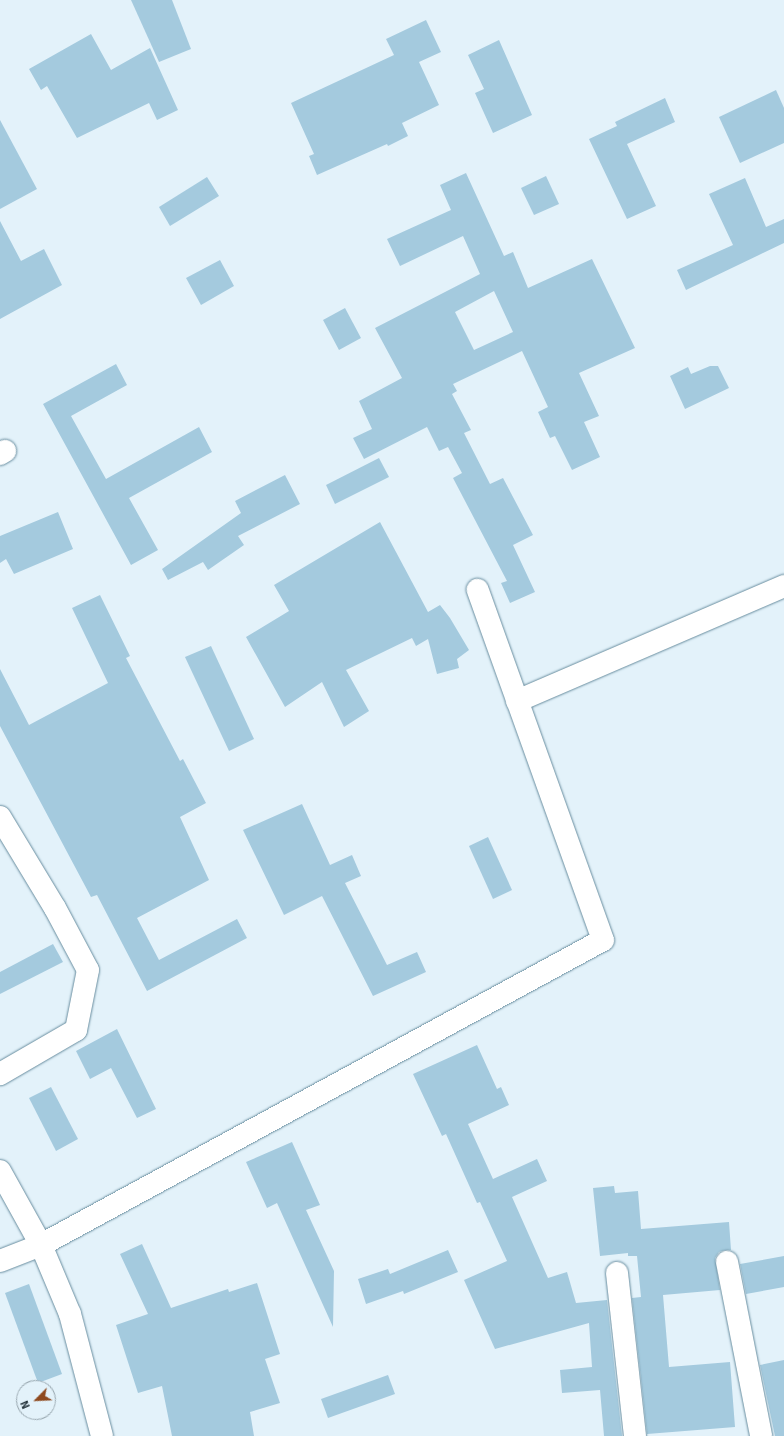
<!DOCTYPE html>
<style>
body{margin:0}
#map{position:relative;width:784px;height:1436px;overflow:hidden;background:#e3f2fa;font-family:Signika,sans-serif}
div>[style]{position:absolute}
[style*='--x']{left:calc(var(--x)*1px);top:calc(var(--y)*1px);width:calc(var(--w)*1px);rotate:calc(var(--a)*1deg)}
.building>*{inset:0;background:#a4cade}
.roads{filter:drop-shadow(0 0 1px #688d9f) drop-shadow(0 0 1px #688d9f)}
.minor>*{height:22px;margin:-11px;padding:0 11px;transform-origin:11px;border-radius:11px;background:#fff}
span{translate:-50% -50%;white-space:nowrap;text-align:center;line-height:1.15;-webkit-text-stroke:3px #e3f2fa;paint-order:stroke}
.north{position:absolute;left:16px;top:1380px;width:40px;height:40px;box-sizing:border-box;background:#e3f2fa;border:1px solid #97a6ae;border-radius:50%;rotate:246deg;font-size:11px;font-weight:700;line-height:16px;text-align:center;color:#24333b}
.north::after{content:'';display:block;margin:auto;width:14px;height:18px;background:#8e491e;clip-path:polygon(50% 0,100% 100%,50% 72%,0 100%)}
</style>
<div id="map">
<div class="building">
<div style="clip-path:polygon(131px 0,172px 0,191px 49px,159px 62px)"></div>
<div style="clip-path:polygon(426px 20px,441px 52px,419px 62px,439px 105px,402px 123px,408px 136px,388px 146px,387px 144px,317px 175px,309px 156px,314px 154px,291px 103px,394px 55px,386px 39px)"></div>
<div style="clip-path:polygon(91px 34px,111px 70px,150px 48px,178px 110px,157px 120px,149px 103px,77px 138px,47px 86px,41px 90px,29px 69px)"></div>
<div style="clip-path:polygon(499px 40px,532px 115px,493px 133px,475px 93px,484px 89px,468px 55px)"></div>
<div style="clip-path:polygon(776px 90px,784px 108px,784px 143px,740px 163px,719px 117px)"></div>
<div style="clip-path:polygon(665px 98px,675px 122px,627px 144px,656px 206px,627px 219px,589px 139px,617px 126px,615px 122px)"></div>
<div style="clip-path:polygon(0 120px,37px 189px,0 209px)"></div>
<div style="clip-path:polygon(evenodd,466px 173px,504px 256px,513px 252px,528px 288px,592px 259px,635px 348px,579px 373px,599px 416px,584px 422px,600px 457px,572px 470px,555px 436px,550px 438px,538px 412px,548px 407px,522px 351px,453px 384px,457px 391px,452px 394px,471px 430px,464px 433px,490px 484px,503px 478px,533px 535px,513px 545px,535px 592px,510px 603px,501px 583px,507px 581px,453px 478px,462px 473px,448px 447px,439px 451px,427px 427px,364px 459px,353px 438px,372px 429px,359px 401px,402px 378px,375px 328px,480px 274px,463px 236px,400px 266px,387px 239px,451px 210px,440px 185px,466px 173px,494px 291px,513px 332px,474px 350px,455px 312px,494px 291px)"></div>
<div style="clip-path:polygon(546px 176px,559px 204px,534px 215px,521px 188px)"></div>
<div style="clip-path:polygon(207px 177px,219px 196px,170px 226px,159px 207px)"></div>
<div style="clip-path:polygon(745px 178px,766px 227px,784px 219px,784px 243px,686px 290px,677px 270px,733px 245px,709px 194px)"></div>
<div style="clip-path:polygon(0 221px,21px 261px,44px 249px,62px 285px,0 319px)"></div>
<div style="clip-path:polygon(220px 260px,234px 286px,201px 305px,186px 278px)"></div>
<div style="clip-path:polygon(345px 308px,361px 338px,339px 350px,323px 320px)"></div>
<div style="clip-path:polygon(116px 364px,127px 385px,71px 416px,106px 479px,199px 427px,212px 452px,129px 498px,158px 550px,131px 565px,43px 404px)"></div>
<div style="clip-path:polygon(710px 366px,718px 366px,729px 388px,685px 409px,670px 376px,688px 367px,691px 374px)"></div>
<div style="clip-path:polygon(379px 458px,389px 477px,335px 504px,326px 485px)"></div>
<div style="clip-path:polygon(285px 475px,300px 504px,238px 536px,244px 545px,208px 570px,203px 562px,168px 580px,162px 569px,241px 513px,235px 501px)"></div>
<div style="clip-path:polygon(58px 512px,73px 549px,14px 574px,6px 559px,0 563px,0 536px)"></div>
<div style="clip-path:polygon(380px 522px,428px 612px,440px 605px,450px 618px,469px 650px,457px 659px,459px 668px,437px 674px,428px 639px,416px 646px,412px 638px,346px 670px,369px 711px,344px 727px,322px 682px,285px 707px,246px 637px,289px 611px,274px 585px)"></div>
<div style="clip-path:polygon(100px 595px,130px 656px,126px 658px,180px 761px,183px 759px,206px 803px,180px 817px,209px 880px,137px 918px,159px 960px,237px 919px,247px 938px,147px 991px,97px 895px,91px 897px,0 726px,0 669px,29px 725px,108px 683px,72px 608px)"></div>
<div style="clip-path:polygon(211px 646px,254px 739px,229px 751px,185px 657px)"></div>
<div style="clip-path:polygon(302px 804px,330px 865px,352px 855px,361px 876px,345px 883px,387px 965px,417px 952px,426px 972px,373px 996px,322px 896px,284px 915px,243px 830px)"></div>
<div style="clip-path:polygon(488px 837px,512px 890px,493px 899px,469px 846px)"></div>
<div style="clip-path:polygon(53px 944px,63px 962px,0 994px,0 972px)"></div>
<div style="clip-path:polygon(117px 1029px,156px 1109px,137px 1118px,111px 1068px,90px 1079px,76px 1051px)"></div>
<div style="clip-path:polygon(477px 1045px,497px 1089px,501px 1087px,509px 1105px,468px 1124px,493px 1179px,537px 1159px,547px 1181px,512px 1197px,548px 1278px,567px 1272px,576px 1303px,607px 1300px,622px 1436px,604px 1436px,600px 1390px,562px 1393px,560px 1370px,592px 1367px,589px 1323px,495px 1349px,464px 1280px,507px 1261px,480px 1202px,477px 1203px,446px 1134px,442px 1136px,413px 1074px)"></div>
<div style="clip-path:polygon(51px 1087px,78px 1139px,56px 1151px,29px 1098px)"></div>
<div style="clip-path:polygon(292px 1142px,320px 1205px,306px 1210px,334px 1271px,333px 1327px,277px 1203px,267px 1208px,246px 1162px)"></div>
<div style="clip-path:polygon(614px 1186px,615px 1193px,638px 1191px,641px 1229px,729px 1222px,731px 1250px,725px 1250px,719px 1252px,715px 1258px,720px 1290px,663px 1295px,669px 1367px,730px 1362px,735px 1427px,647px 1434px,632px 1298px,641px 1297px,637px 1256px,628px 1256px,628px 1253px,600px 1256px,593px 1188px)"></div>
<div style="clip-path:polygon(142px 1244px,171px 1308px,228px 1289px,229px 1292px,257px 1283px,280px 1354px,265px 1359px,280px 1403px,250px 1412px,254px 1436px,172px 1436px,162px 1386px,138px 1393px,116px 1325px,148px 1314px,120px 1254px)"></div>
<div style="clip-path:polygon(448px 1250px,458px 1272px,404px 1294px,403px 1291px,366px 1304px,358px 1279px,388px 1269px,390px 1274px)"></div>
<div style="clip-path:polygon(784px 1256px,784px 1287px,746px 1294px,740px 1264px)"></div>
<div style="clip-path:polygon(29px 1284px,62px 1374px,38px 1383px,5px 1293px)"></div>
<div style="clip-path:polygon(784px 1360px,784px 1436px,775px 1436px,760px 1365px)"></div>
<div style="clip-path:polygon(388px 1375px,395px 1394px,328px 1418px,321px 1399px)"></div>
</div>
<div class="roads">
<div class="minor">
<div style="--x:0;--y:454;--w:6;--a:-31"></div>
<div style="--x:517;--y:701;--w:291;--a:-23.3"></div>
<div style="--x:0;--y:817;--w:106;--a:58.9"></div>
<div style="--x:55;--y:908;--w:70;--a:62"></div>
<div style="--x:88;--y:970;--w:61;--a:101.3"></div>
<div style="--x:76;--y:1030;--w:88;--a:149.9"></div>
<div style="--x:0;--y:1171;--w:85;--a:61"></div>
<div style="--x:41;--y:1245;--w:75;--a:67.2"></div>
<div style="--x:70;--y:1314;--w:126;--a:75.3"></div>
<div style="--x:0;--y:1261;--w:44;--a:-21.3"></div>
<div style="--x:41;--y:1245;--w:639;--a:-28.49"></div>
<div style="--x:603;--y:940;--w:372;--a:-109.7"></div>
<div style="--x:727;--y:1262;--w:177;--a:78.9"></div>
<div style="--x:617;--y:1273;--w:164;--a:83.7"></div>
</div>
</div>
<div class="north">N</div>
</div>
